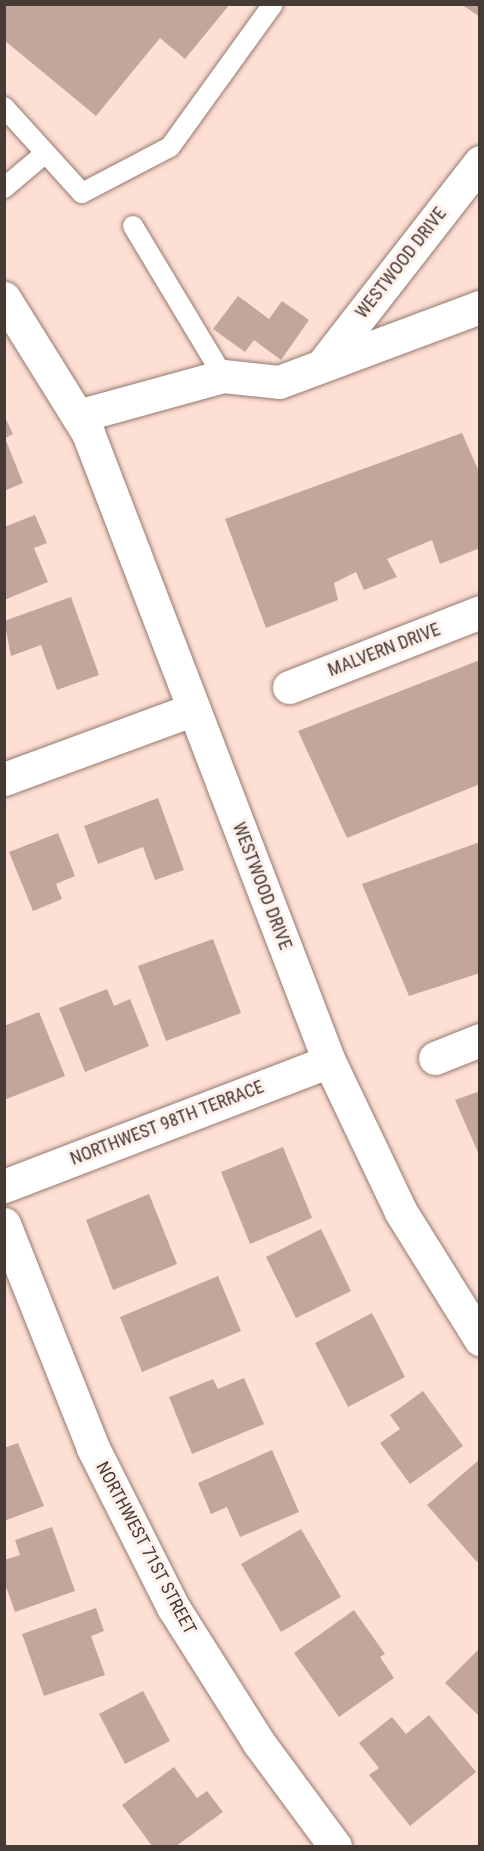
<!DOCTYPE html>
<style>
body{margin:0}
#map{position:relative;width:484px;height:1851px;overflow:hidden;background:#fedfd4;font-family:"Roboto Condensed",sans-serif}
div>[style]{position:absolute}
[style*='--x']{left:calc(var(--x)*1px);top:calc(var(--y)*1px);width:calc(var(--w)*1px);rotate:calc(var(--a)*1deg)}
.building>*{inset:0;background:#c3a69b}
.roads{filter:drop-shadow(0 0 2px #95796f) drop-shadow(0 0 2px #95796f)}
.service>*{height:20px;margin:-10px;padding:0 10px;transform-origin:10px;border-radius:10px;background:#fff}
.minor>*{height:33px;margin:-16.5px;padding:0 16.5px;transform-origin:16.5px;border-radius:16.5px;background:#fff}
span{translate:-50% -50%;white-space:nowrap;text-align:center;line-height:1.15;-webkit-text-stroke:6px #fef1ec;paint-order:stroke}
.street-label{font-size:18px;color:#463a35}
.frame{position:absolute;inset:0;border:6px solid #463a35;pointer-events:none}
</style>
<div id="map">
<div class="building">
<div style="clip-path:polygon(4px 4px,230px 4px,185px 59px,160px 38px,96px 116px,4px 40px)"></div>
<div style="clip-path:polygon(461px 4px,480px 4px,480px 17px)"></div>
<div style="clip-path:polygon(238px 296px,269px 319px,282px 301px,309px 320px,281px 360px,254px 340px,245px 352px,213px 329px)"></div>
<div style="clip-path:polygon(4px 415px,13px 434px,5px 438px,23px 483px,4px 491px)"></div>
<div style="clip-path:polygon(462px 433px,480px 474px,480px 548px,440px 564px,432px 540px,387px 559px,397px 577px,364px 590px,356px 572px,334px 583px,338px 600px,266px 628px,225px 519px)"></div>
<div style="clip-path:polygon(35px 515px,47px 543px,34px 548px,48px 582px,4px 600px,4px 527px)"></div>
<div style="clip-path:polygon(71px 597px,99px 675px,57px 690px,41px 645px,11px 656px,4px 621px)"></div>
<div style="clip-path:polygon(480px 660px,480px 784px,347px 838px,298px 731px)"></div>
<div style="clip-path:polygon(158px 798px,184px 870px,155px 880px,143px 847px,98px 864px,84px 826px)"></div>
<div style="clip-path:polygon(58px 833px,75px 876px,56px 884px,62px 899px,33px 911px,9px 852px)"></div>
<div style="clip-path:polygon(480px 842px,480px 973px,409px 996px,362px 884px)"></div>
<div style="clip-path:polygon(213px 939px,241px 1013px,166px 1041px,138px 966px)"></div>
<div style="clip-path:polygon(107px 989px,114px 1006px,130px 999px,149px 1046px,85px 1072px,59px 1008px)"></div>
<div style="clip-path:polygon(39px 1012px,65px 1076px,4px 1100px,4px 1026px)"></div>
<div style="clip-path:polygon(480px 1091px,480px 1157px,455px 1100px)"></div>
<div style="clip-path:polygon(283px 1147px,312px 1218px,250px 1244px,221px 1172px)"></div>
<div style="clip-path:polygon(149px 1194px,177px 1264px,113px 1290px,86px 1220px)"></div>
<div style="clip-path:polygon(321px 1229px,351px 1291px,296px 1318px,266px 1257px)"></div>
<div style="clip-path:polygon(218px 1276px,241px 1331px,142px 1372px,120px 1317px)"></div>
<div style="clip-path:polygon(372px 1313px,405px 1377px,348px 1407px,315px 1343px)"></div>
<div style="clip-path:polygon(244px 1378px,264px 1424px,192px 1454px,169px 1397px,213px 1379px,218px 1389px)"></div>
<div style="clip-path:polygon(423px 1391px,463px 1446px,410px 1484px,380px 1443px,400px 1429px,390px 1415px)"></div>
<div style="clip-path:polygon(18px 1443px,44px 1506px,4px 1521px,4px 1448px)"></div>
<div style="clip-path:polygon(272px 1450px,299px 1512px,240px 1537px,227px 1507px,211px 1514px,198px 1483px)"></div>
<div style="clip-path:polygon(480px 1459px,480px 1559px,477px 1562px,427px 1505px)"></div>
<div style="clip-path:polygon(52px 1527px,75px 1591px,15px 1612px,4px 1581px,4px 1560px,20px 1555px,15px 1540px)"></div>
<div style="clip-path:polygon(301px 1529px,341px 1597px,281px 1632px,241px 1564px)"></div>
<div style="clip-path:polygon(96px 1608px,104px 1631px,91px 1636px,105px 1675px,44px 1696px,22px 1634px)"></div>
<div style="clip-path:polygon(354px 1610px,385px 1654px,380px 1657px,394px 1678px,339px 1717px,294px 1653px)"></div>
<div style="clip-path:polygon(480px 1648px,480px 1717px,445px 1683px)"></div>
<div style="clip-path:polygon(143px 1691px,170px 1741px,125px 1764px,99px 1714px)"></div>
<div style="clip-path:polygon(429px 1715px,476px 1772px,410px 1826px,369px 1775px,379px 1768px,359px 1743px,392px 1717px,406px 1734px)"></div>
<div style="clip-path:polygon(174px 1767px,197px 1798px,207px 1791px,223px 1812px,176px 1846px,152px 1846px,122px 1805px)"></div>
</div>
<div class="roads">
<div class="service">
<div style="--x:4;--y:107;--w:116;--a:47.8"></div>
<div style="--x:82;--y:193;--w:99;--a:-27.6"></div>
<div style="--x:170;--y:147;--w:176;--a:-54.2"></div>
<div style="--x:4;--y:188;--w:51;--a:-40.2"></div>
<div style="--x:133;--y:226;--w:175;--a:59"></div>
</div>
<div class="minor">
<div style="--x:4;--y:298;--w:159;--a:58.1"></div>
<div style="--x:88;--y:433;--w:673;--a:69.01"></div>
<div style="--x:329;--y:1061;--w:167;--a:64.5"></div>
<div style="--x:401;--y:1212;--w:150;--a:58.1"></div>
<div style="--x:323;--y:364;--w:256;--a:-52.1"></div>
<div style="--x:78;--y:416;--w:150;--a:-15.4"></div>
<div style="--x:223;--y:376;--w:56;--a:6.1"></div>
<div style="--x:279;--y:382;--w:215;--a:-20.5"></div>
<div style="--x:289;--y:687;--w:205;--a:-21.4"></div>
<div style="--x:4;--y:779;--w:202;--a:-20.2"></div>
<div style="--x:435;--y:1058;--w:48;--a:-21.8"></div>
<div style="--x:4;--y:1186;--w:348;--a:-21"></div>
<div style="--x:4;--y:1224;--w:241;--a:68.3"></div>
<div style="--x:93;--y:1448;--w:178;--a:63.3"></div>
<div style="--x:173;--y:1607;--w:161;--a:57.7"></div>
<div style="--x:259;--y:1743;--w:128;--a:53.6"></div>
</div>
</div>
<div class="street-label">
<span style="left:401px;top:263px;rotate:-52deg">WESTWOOD DRIVE</span>
<span style="left:384px;top:650px;rotate:-21deg">MALVERN DRIVE</span>
<span style="left:262px;top:886px;rotate:69deg">WESTWOOD DRIVE</span>
<span style="left:167px;top:1123px;rotate:-21deg">NORTHWEST 98TH TERRACE</span>
<span style="left:146px;top:1548px;rotate:62deg">NORTHWEST 71ST STREET</span>
</div>
<div class="frame"></div>
</div>
